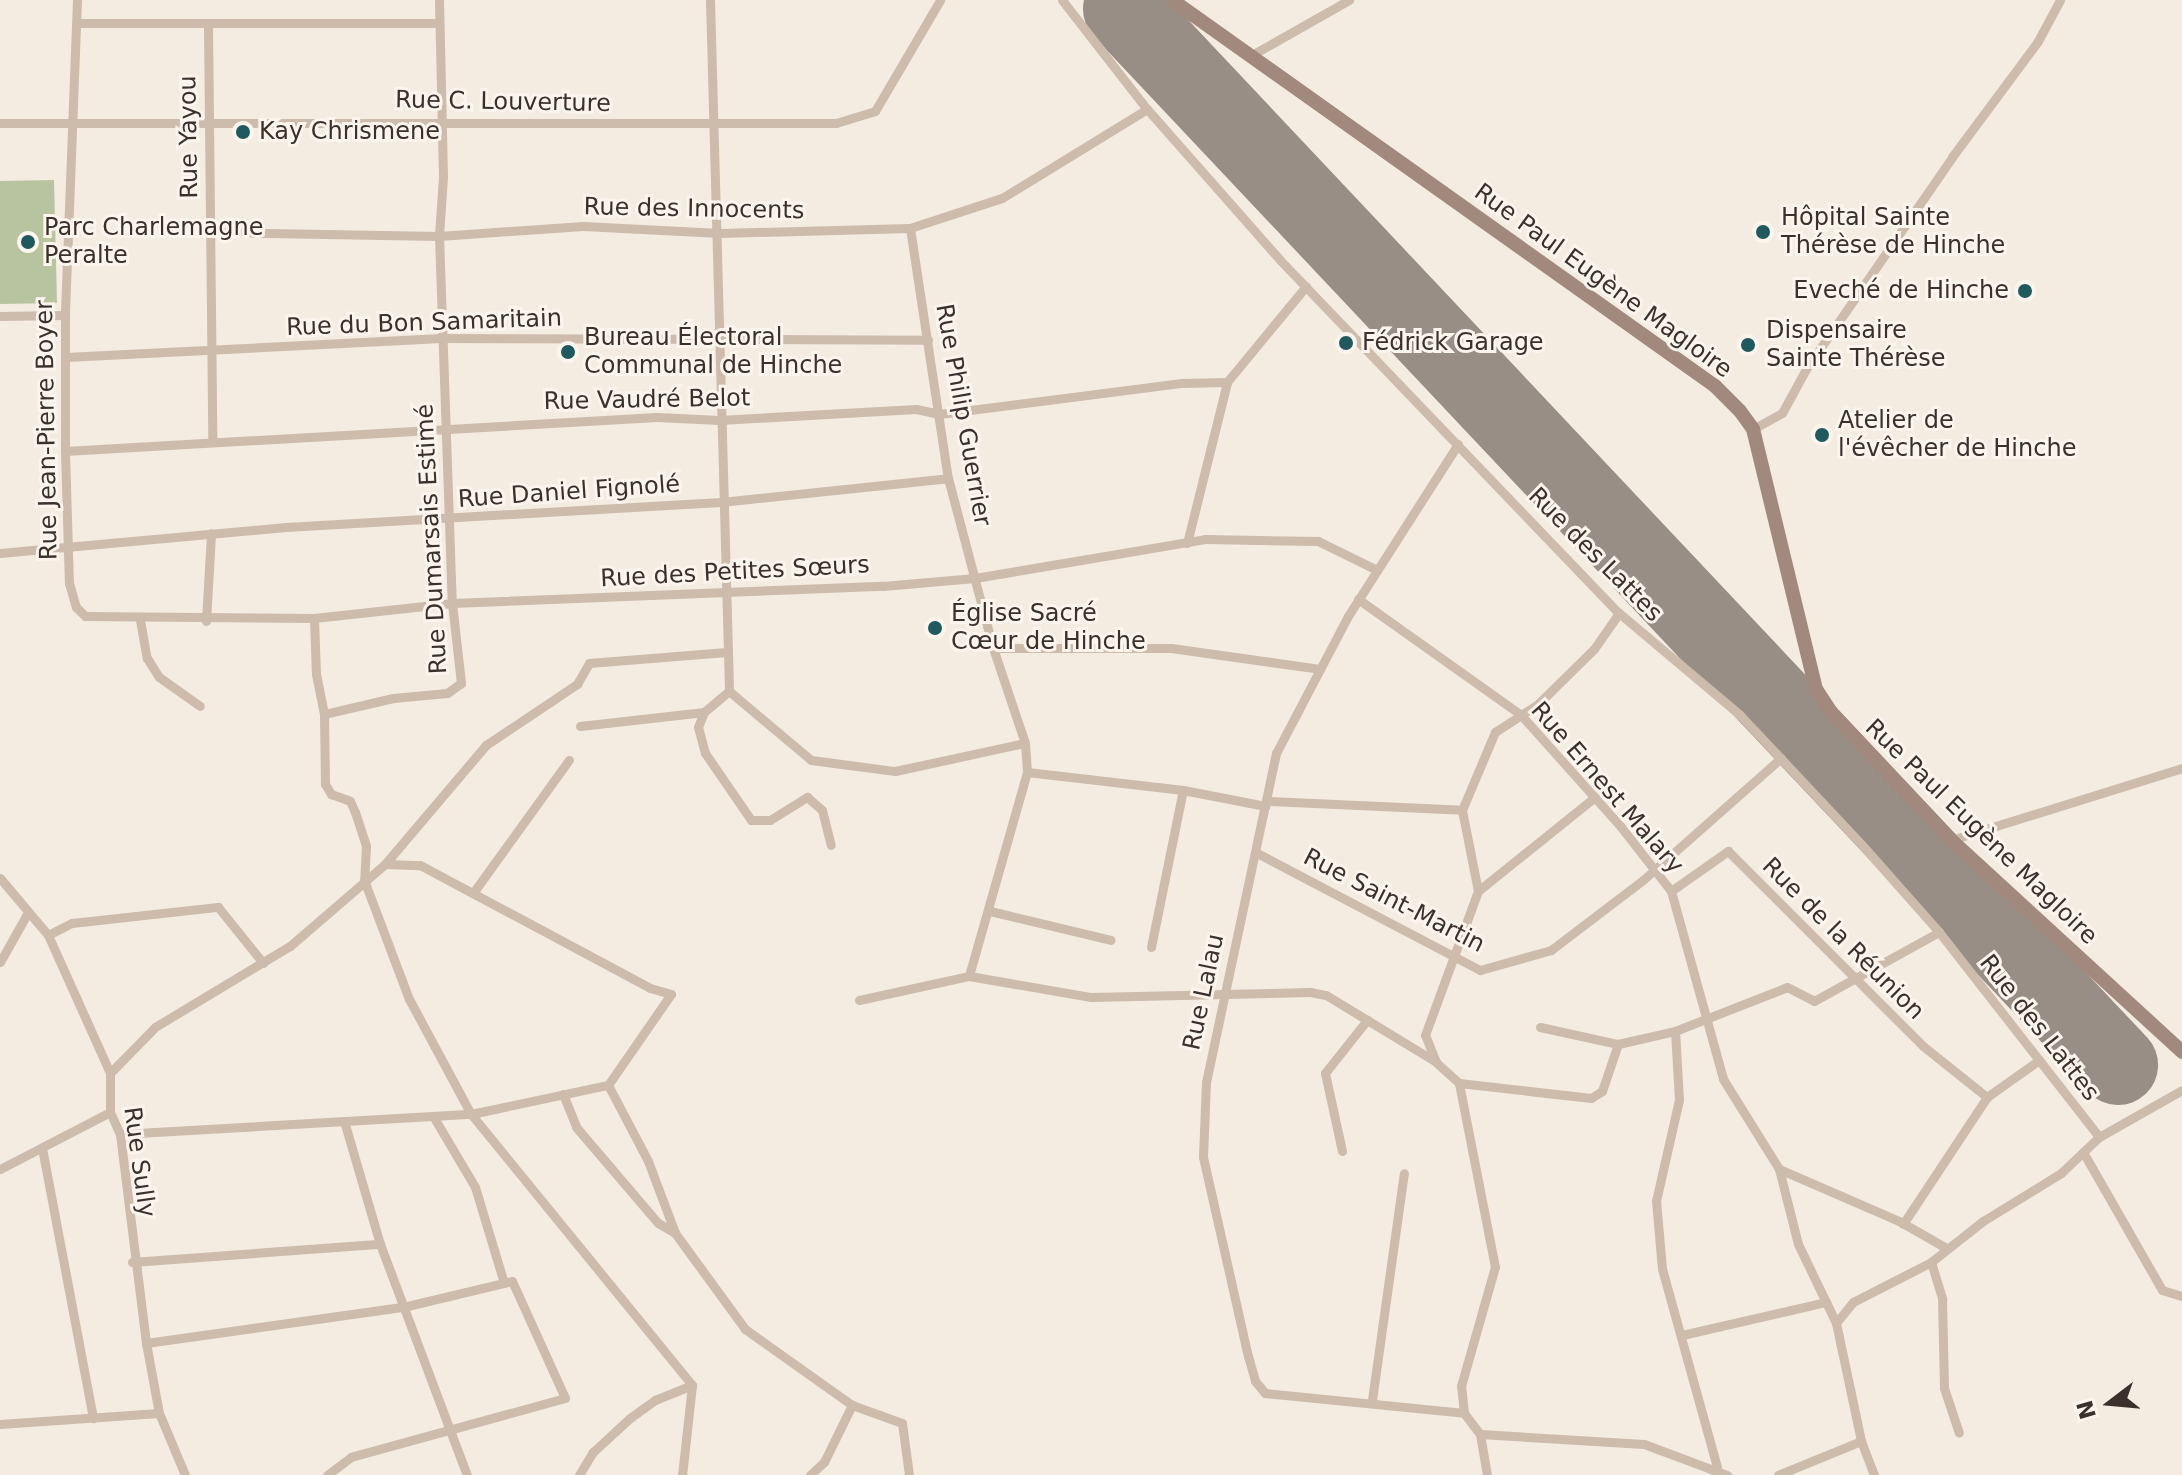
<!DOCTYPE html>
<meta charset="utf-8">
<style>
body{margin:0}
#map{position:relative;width:2182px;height:1475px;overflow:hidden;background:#f4ebe1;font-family:"DejaVu Sans",sans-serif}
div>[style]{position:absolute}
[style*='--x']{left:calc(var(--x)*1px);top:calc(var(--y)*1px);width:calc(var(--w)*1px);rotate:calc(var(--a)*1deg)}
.green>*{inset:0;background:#b8c4a0}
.runway>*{height:80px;margin:-40px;padding:0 40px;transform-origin:40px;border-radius:40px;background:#988e86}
.minor>*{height:9px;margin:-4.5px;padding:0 4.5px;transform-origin:4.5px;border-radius:4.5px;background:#cdbbac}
.secondary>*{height:14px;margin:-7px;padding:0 7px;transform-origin:7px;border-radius:7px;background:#a18a7d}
.dots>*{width:22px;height:22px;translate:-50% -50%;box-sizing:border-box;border:4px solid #fbf5ee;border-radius:50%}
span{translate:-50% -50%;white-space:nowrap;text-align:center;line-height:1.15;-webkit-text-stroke:6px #fbf5ee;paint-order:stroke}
.street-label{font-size:24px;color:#3b302b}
.poi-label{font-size:24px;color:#3b302b}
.left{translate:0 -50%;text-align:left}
.right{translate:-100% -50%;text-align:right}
.north{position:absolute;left:2070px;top:1363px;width:80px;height:80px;-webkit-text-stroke:6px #fbf5ee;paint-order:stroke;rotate:254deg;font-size:22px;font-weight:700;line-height:32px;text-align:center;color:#3b302b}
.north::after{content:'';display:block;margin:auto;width:28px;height:36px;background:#3b302b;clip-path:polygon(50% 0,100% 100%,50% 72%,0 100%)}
</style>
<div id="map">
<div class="green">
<div style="clip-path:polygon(54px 180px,57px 303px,0 304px,0 181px)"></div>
</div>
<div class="runway">
<div style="--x:1123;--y:9;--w:1451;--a:46.7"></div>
</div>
<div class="minor">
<div style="--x:77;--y:0;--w:315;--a:92.2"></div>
<div style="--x:65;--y:315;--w:136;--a:90"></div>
<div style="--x:65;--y:451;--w:132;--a:88.3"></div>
<div style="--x:69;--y:583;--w:25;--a:74"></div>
<div style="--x:76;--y:607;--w:13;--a:45"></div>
<div style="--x:85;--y:616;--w:229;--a:0.5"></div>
<div style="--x:314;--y:618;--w:139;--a:-6.2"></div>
<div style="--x:452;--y:603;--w:431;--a:-2.3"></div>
<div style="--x:883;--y:586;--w:92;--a:-5"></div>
<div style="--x:975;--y:578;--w:233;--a:-9.6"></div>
<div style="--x:1205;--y:539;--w:113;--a:1"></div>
<div style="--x:1318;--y:541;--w:66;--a:26.2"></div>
<div style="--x:439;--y:0;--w:177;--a:88.7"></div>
<div style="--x:443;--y:177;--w:59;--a:93.9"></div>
<div style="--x:439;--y:236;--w:367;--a:88"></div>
<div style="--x:452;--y:603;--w:81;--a:83.6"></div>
<div style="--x:461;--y:683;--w:17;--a:144"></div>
<div style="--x:447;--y:693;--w:54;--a:174.7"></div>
<div style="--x:393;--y:698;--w:71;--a:166.9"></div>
<div style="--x:324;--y:714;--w:70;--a:89.2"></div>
<div style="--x:325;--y:784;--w:12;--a:59"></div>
<div style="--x:331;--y:794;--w:20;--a:20"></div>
<div style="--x:350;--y:801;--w:12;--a:66"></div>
<div style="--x:355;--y:812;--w:36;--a:72"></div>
<div style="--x:366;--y:846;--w:34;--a:93"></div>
<div style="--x:364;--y:880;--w:127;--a:69.3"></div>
<div style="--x:409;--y:999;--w:131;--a:61.7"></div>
<div style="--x:471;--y:1114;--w:350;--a:50.8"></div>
<div style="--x:692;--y:1385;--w:91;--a:96.3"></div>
<div style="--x:710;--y:0;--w:691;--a:88.42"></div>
<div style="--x:729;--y:691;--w:107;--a:40.1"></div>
<div style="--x:811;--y:760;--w:85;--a:7.5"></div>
<div style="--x:895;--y:771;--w:133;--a:-12.2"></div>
<div style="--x:1062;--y:0;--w:138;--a:52.1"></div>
<div style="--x:1147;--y:109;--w:201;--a:48.6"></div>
<div style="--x:1280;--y:260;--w:489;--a:46.2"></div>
<div style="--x:1619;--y:613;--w:158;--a:40.1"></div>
<div style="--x:1740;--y:715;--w:180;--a:46.8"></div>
<div style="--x:1863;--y:846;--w:115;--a:48.5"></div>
<div style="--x:1939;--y:932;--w:260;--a:52"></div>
<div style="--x:77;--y:23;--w:361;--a:0"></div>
<div style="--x:208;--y:25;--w:415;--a:89.4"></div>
<div style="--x:1250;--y:56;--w:114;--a:-29.5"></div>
<div style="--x:0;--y:123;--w:836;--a:0"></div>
<div style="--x:836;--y:123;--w:41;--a:-17.1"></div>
<div style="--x:875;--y:111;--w:129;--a:-59.6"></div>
<div style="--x:910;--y:228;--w:253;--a:81.4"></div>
<div style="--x:948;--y:478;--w:176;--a:75.2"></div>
<div style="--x:993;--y:648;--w:100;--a:71.4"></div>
<div style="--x:1025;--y:743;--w:29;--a:86"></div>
<div style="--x:1027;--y:772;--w:212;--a:105.9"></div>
<div style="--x:211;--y:232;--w:228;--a:1"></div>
<div style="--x:439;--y:236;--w:144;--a:-4"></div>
<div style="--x:583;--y:226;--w:137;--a:2.9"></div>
<div style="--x:720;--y:233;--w:190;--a:-1.5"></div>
<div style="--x:910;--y:228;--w:97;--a:-18.1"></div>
<div style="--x:1002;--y:198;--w:170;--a:-31.5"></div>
<div style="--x:0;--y:316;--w:65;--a:-0.9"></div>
<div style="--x:66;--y:357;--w:376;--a:-2.9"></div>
<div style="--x:442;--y:338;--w:486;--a:0.2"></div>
<div style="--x:1753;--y:429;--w:33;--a:-29"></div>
<div style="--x:1782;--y:413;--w:50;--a:-61.4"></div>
<div style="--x:1806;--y:369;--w:257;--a:-55.4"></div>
<div style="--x:1952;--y:157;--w:144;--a:-53.4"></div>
<div style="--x:2038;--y:41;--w:47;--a:-61.8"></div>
<div style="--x:1458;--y:444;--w:204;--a:122.6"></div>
<div style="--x:1348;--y:616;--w:155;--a:117.7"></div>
<div style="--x:1276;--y:753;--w:336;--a:102"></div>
<div style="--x:1206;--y:1082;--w:75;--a:92.3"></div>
<div style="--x:1203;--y:1157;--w:204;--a:77.3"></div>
<div style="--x:1248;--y:1356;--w:26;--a:74"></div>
<div style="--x:1255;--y:1381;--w:16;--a:50"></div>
<div style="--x:1265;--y:1393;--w:200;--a:5.7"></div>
<div style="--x:65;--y:451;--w:593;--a:-3.29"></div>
<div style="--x:657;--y:417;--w:62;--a:2.8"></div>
<div style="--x:719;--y:420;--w:197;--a:-3.2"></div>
<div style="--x:916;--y:409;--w:24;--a:12"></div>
<div style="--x:939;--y:414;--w:245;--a:-7.3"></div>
<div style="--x:1182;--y:383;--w:45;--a:-1.3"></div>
<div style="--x:1187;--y:543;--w:166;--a:-76"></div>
<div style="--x:1227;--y:382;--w:124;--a:-50.5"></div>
<div style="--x:0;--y:553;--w:287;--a:-5.2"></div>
<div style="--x:286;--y:527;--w:436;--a:-3.3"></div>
<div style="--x:721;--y:502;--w:228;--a:-6"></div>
<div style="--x:1358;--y:599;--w:200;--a:35.4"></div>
<div style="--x:1521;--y:715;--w:150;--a:48.2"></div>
<div style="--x:1621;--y:827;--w:81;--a:52"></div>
<div style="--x:1671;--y:891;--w:195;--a:74.5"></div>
<div style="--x:1723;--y:1079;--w:106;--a:58.1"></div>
<div style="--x:1779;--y:1169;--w:77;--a:75.8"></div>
<div style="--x:1798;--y:1244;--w:88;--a:64.3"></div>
<div style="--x:1836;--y:1323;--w:121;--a:78"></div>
<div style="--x:1861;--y:1441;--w:36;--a:69"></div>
<div style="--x:314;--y:618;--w:56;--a:88"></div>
<div style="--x:316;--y:674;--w:41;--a:78.7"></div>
<div style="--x:140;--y:620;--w:39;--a:80"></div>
<div style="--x:147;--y:658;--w:22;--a:58"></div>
<div style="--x:159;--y:677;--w:50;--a:35.3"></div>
<div style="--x:206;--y:621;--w:88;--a:-86.7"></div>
<div style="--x:993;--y:648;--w:178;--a:0"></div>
<div style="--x:1171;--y:648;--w:150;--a:8"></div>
<div style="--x:729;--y:691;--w:33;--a:140"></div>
<div style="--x:704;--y:712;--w:16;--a:112"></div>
<div style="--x:698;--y:727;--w:27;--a:75"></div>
<div style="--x:705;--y:753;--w:81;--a:55.5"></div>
<div style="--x:751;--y:820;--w:19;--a:0"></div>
<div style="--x:770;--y:820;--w:44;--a:-31.9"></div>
<div style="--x:807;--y:797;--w:20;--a:41"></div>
<div style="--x:822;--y:810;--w:36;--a:76"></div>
<div style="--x:580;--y:726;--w:125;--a:-6.4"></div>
<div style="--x:1027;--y:772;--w:157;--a:6.6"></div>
<div style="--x:1183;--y:790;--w:84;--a:11"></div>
<div style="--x:1267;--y:801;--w:195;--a:2.6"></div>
<div style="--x:1951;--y:840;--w:242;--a:-17.3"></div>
<div style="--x:1257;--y:853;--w:252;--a:27.7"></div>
<div style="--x:1480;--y:970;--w:74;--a:-15.7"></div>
<div style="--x:1551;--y:950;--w:116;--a:-37.3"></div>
<div style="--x:1643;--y:880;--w:184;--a:-41.5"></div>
<div style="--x:385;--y:864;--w:156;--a:-49.7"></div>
<div style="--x:486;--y:745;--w:110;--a:-33.8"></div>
<div style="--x:577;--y:684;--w:24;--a:-60"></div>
<div style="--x:589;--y:663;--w:138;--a:-4.6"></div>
<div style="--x:0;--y:878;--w:75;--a:49.9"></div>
<div style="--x:48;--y:935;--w:151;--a:65.8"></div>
<div style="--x:110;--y:1073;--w:39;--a:90"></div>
<div style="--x:110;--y:1112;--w:24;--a:66"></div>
<div style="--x:120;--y:1134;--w:211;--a:82.9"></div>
<div style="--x:146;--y:1343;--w:71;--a:79.5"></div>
<div style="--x:159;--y:1413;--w:67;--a:67.2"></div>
<div style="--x:1478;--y:891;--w:150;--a:-38.8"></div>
<div style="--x:1671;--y:891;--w:70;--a:-35.1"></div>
<div style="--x:1728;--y:851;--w:276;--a:45"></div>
<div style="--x:1923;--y:1046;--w:82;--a:38.6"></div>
<div style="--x:473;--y:893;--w:164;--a:-54.2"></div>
<div style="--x:990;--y:911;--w:124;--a:13.5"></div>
<div style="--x:48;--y:935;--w:27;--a:-27"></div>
<div style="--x:72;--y:923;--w:147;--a:-6.3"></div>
<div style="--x:218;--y:907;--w:72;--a:51.2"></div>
<div style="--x:1151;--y:947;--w:160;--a:-78.5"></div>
<div style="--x:0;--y:962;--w:55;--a:-60.6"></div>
<div style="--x:859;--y:1000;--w:113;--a:-12.3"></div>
<div style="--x:969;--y:976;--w:124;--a:9.8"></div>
<div style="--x:1091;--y:997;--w:219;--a:-1.3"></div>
<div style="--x:1310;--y:992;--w:16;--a:11"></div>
<div style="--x:1326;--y:995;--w:129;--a:31.3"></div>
<div style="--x:1540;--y:1027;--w:80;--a:12.3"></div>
<div style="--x:1618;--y:1044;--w:58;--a:-12.8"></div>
<div style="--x:110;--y:1073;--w:64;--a:-45.6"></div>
<div style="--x:155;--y:1027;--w:157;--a:-31"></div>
<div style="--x:290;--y:946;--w:125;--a:-40.8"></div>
<div style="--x:385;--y:864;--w:35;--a:2"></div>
<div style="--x:420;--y:865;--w:261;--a:28.1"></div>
<div style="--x:650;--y:988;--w:22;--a:16"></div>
<div style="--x:671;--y:994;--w:111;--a:124.7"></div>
<div style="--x:608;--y:1085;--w:86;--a:62.2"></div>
<div style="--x:648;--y:1161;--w:77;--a:69.4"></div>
<div style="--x:675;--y:1233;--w:119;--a:53.9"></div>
<div style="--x:745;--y:1329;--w:131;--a:35.4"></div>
<div style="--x:852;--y:1405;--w:53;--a:19.8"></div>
<div style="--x:902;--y:1423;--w:52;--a:82.3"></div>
<div style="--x:1459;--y:1083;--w:133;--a:6.5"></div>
<div style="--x:1591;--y:1098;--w:13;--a:-32"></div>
<div style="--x:1602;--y:1091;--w:50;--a:-71.2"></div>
<div style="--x:563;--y:1094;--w:35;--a:68"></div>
<div style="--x:576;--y:1127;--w:126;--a:49.5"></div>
<div style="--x:658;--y:1223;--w:20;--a:30"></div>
<div style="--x:433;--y:1116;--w:82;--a:59.4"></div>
<div style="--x:475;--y:1187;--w:100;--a:73.2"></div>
<div style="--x:344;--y:1121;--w:128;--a:73.7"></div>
<div style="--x:380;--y:1244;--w:247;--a:69.4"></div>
<div style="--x:120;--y:1134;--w:352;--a:-3.3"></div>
<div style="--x:471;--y:1114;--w:140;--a:-12"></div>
<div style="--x:42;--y:1148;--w:275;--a:79.3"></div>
<div style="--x:1342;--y:1151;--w:80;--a:-102.3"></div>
<div style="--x:1325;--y:1073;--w:68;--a:-51.6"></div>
<div style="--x:2083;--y:1152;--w:159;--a:60.2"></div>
<div style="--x:2162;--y:1290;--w:21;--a:17"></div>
<div style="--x:0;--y:1169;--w:124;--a:-27.4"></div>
<div style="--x:1779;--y:1169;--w:131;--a:23.4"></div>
<div style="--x:1899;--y:1221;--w:56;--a:29.7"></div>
<div style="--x:1903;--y:1224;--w:152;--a:-56.5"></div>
<div style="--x:1987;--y:1097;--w:64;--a:-35.4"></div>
<div style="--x:132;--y:1262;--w:249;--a:-4.2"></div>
<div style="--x:1931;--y:1262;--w:39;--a:73"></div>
<div style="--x:1942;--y:1299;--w:89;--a:88.7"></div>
<div style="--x:1944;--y:1388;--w:47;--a:71.6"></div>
<div style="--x:1836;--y:1323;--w:27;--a:-51"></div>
<div style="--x:1853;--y:1302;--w:88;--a:-27.1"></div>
<div style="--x:1931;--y:1262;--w:66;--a:-38.3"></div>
<div style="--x:1983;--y:1221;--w:92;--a:-31.6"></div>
<div style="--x:2061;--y:1173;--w:52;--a:-43.5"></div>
<div style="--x:2099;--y:1137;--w:95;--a:-29.5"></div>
<div style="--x:1682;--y:1335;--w:148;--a:-12.9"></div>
<div style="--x:146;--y:1343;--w:260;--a:-8"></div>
<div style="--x:403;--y:1307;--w:112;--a:-13.4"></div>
<div style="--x:512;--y:1281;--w:128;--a:65.6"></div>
<div style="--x:565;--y:1398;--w:222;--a:164.6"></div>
<div style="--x:351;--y:1457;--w:30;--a:143"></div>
<div style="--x:1372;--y:1400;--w:229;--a:-82"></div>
<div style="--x:1464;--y:1413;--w:27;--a:-96"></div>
<div style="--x:1461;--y:1386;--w:124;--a:-74.1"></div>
<div style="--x:1495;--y:1267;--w:187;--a:-101.1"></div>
<div style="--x:1459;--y:1083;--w:31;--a:-138"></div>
<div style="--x:1436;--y:1062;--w:29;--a:-112"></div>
<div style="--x:1425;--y:1035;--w:153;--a:-69.8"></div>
<div style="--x:1478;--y:891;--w:83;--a:-101.2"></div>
<div style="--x:1462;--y:810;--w:85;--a:-67.1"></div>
<div style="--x:1495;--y:732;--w:51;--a:-33.1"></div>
<div style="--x:1538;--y:704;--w:78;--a:-44.5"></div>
<div style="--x:1594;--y:649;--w:44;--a:-55.2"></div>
<div style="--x:1464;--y:1413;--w:26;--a:53"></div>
<div style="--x:1480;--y:1434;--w:164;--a:3.5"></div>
<div style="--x:1644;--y:1444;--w:89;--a:20.5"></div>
<div style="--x:0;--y:1424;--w:159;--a:-4"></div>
<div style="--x:1480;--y:1434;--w:42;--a:80.3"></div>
<div style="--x:1717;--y:1467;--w:205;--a:-105.5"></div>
<div style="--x:1662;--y:1269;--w:68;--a:-95"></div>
<div style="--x:1656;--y:1201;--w:104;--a:-77.2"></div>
<div style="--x:1679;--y:1100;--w:69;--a:-93.3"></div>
<div style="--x:1675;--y:1031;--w:120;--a:-21.4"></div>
<div style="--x:1787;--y:987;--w:30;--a:27"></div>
<div style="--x:1814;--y:1001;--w:143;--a:-28.9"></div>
<div style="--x:579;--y:1475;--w:27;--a:-59"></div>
<div style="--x:593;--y:1452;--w:50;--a:-42.6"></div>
<div style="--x:630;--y:1418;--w:31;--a:-36"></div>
<div style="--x:655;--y:1400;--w:40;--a:-22"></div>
<div style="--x:810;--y:1475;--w:19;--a:-43"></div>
<div style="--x:824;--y:1462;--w:64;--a:-63.8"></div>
<div style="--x:1778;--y:1475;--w:90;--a:-22.3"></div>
</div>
<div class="secondary">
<div style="--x:1172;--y:0;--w:666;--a:35.41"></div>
<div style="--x:1715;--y:386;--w:35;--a:45"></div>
<div style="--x:1740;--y:411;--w:22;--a:54"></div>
<div style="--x:1753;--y:429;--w:268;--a:76.4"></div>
<div style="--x:1816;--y:689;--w:27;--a:57"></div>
<div style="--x:1831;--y:712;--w:175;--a:46.8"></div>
<div style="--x:1951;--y:840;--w:314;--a:42.5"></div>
</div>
<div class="dots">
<div style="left:243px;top:132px;background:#1f5a5e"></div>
<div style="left:1763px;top:232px;background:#1f5a5e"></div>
<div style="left:28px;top:242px;background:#1f5a5e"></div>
<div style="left:2025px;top:291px;background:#1f5a5e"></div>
<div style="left:1346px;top:343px;background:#1f5a5e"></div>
<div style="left:1748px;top:345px;background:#1f5a5e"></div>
<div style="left:568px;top:352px;background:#1f5a5e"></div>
<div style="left:1822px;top:435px;background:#1f5a5e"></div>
<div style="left:935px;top:628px;background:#1f5a5e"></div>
</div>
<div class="street-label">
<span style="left:503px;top:102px;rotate:1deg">Rue C. Louverture</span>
<span style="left:189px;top:137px;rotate:-91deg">Rue Yayou</span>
<span style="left:694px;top:209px;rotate:1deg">Rue des Innocents</span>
<span style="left:1603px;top:281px;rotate:36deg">Rue Paul Eugène Magloire</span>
<span style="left:424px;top:323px;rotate:-2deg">Rue du Bon Samaritain</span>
<span style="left:647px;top:400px;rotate:-1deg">Rue Vaudré Belot</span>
<span style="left:963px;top:415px;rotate:80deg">Rue Philip Guerrier</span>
<span style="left:47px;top:430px;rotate:-91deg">Rue Jean-Pierre Boyer</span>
<span style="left:569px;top:492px;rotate:-4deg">Rue Daniel Fignolé</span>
<span style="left:432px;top:539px;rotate:-93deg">Rue Dumarsais Estimé</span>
<span style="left:1595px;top:555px;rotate:45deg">Rue des Lattes</span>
<span style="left:735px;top:572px;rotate:-3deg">Rue des Petites Sœurs</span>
<span style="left:1607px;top:788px;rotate:49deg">Rue Ernest Malary</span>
<span style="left:1981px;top:832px;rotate:44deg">Rue Paul Eugène Magloire</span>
<span style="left:1394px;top:901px;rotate:27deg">Rue Saint-Martin</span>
<span style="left:1843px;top:939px;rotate:45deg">Rue de la Réunion</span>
<span style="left:1204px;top:992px;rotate:-78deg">Rue Lalau</span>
<span style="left:2039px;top:1028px;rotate:52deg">Rue des Lattes</span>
<span style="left:139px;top:1162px;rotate:82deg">Rue Sully</span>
</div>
<div class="poi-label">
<span class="left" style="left:259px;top:132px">Kay Chrismene</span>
<span class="left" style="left:1781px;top:232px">Hôpital Sainte<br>Thérèse de Hinche</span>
<span class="left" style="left:44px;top:242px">Parc Charlemagne<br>Peralte</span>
<span class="right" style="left:2009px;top:291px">Eveché de Hinche</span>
<span class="left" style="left:1766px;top:345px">Dispensaire<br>Sainte Thérèse</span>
<span class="left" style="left:584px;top:352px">Bureau Électoral<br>Communal de Hinche</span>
<span class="left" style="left:1362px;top:343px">Fédrick Garage</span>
<span class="left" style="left:1838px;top:435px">Atelier de<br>l'évêcher de Hinche</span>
<span class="left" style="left:951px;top:628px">Église Sacré<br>Cœur de Hinche</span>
</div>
<div class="north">N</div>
</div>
